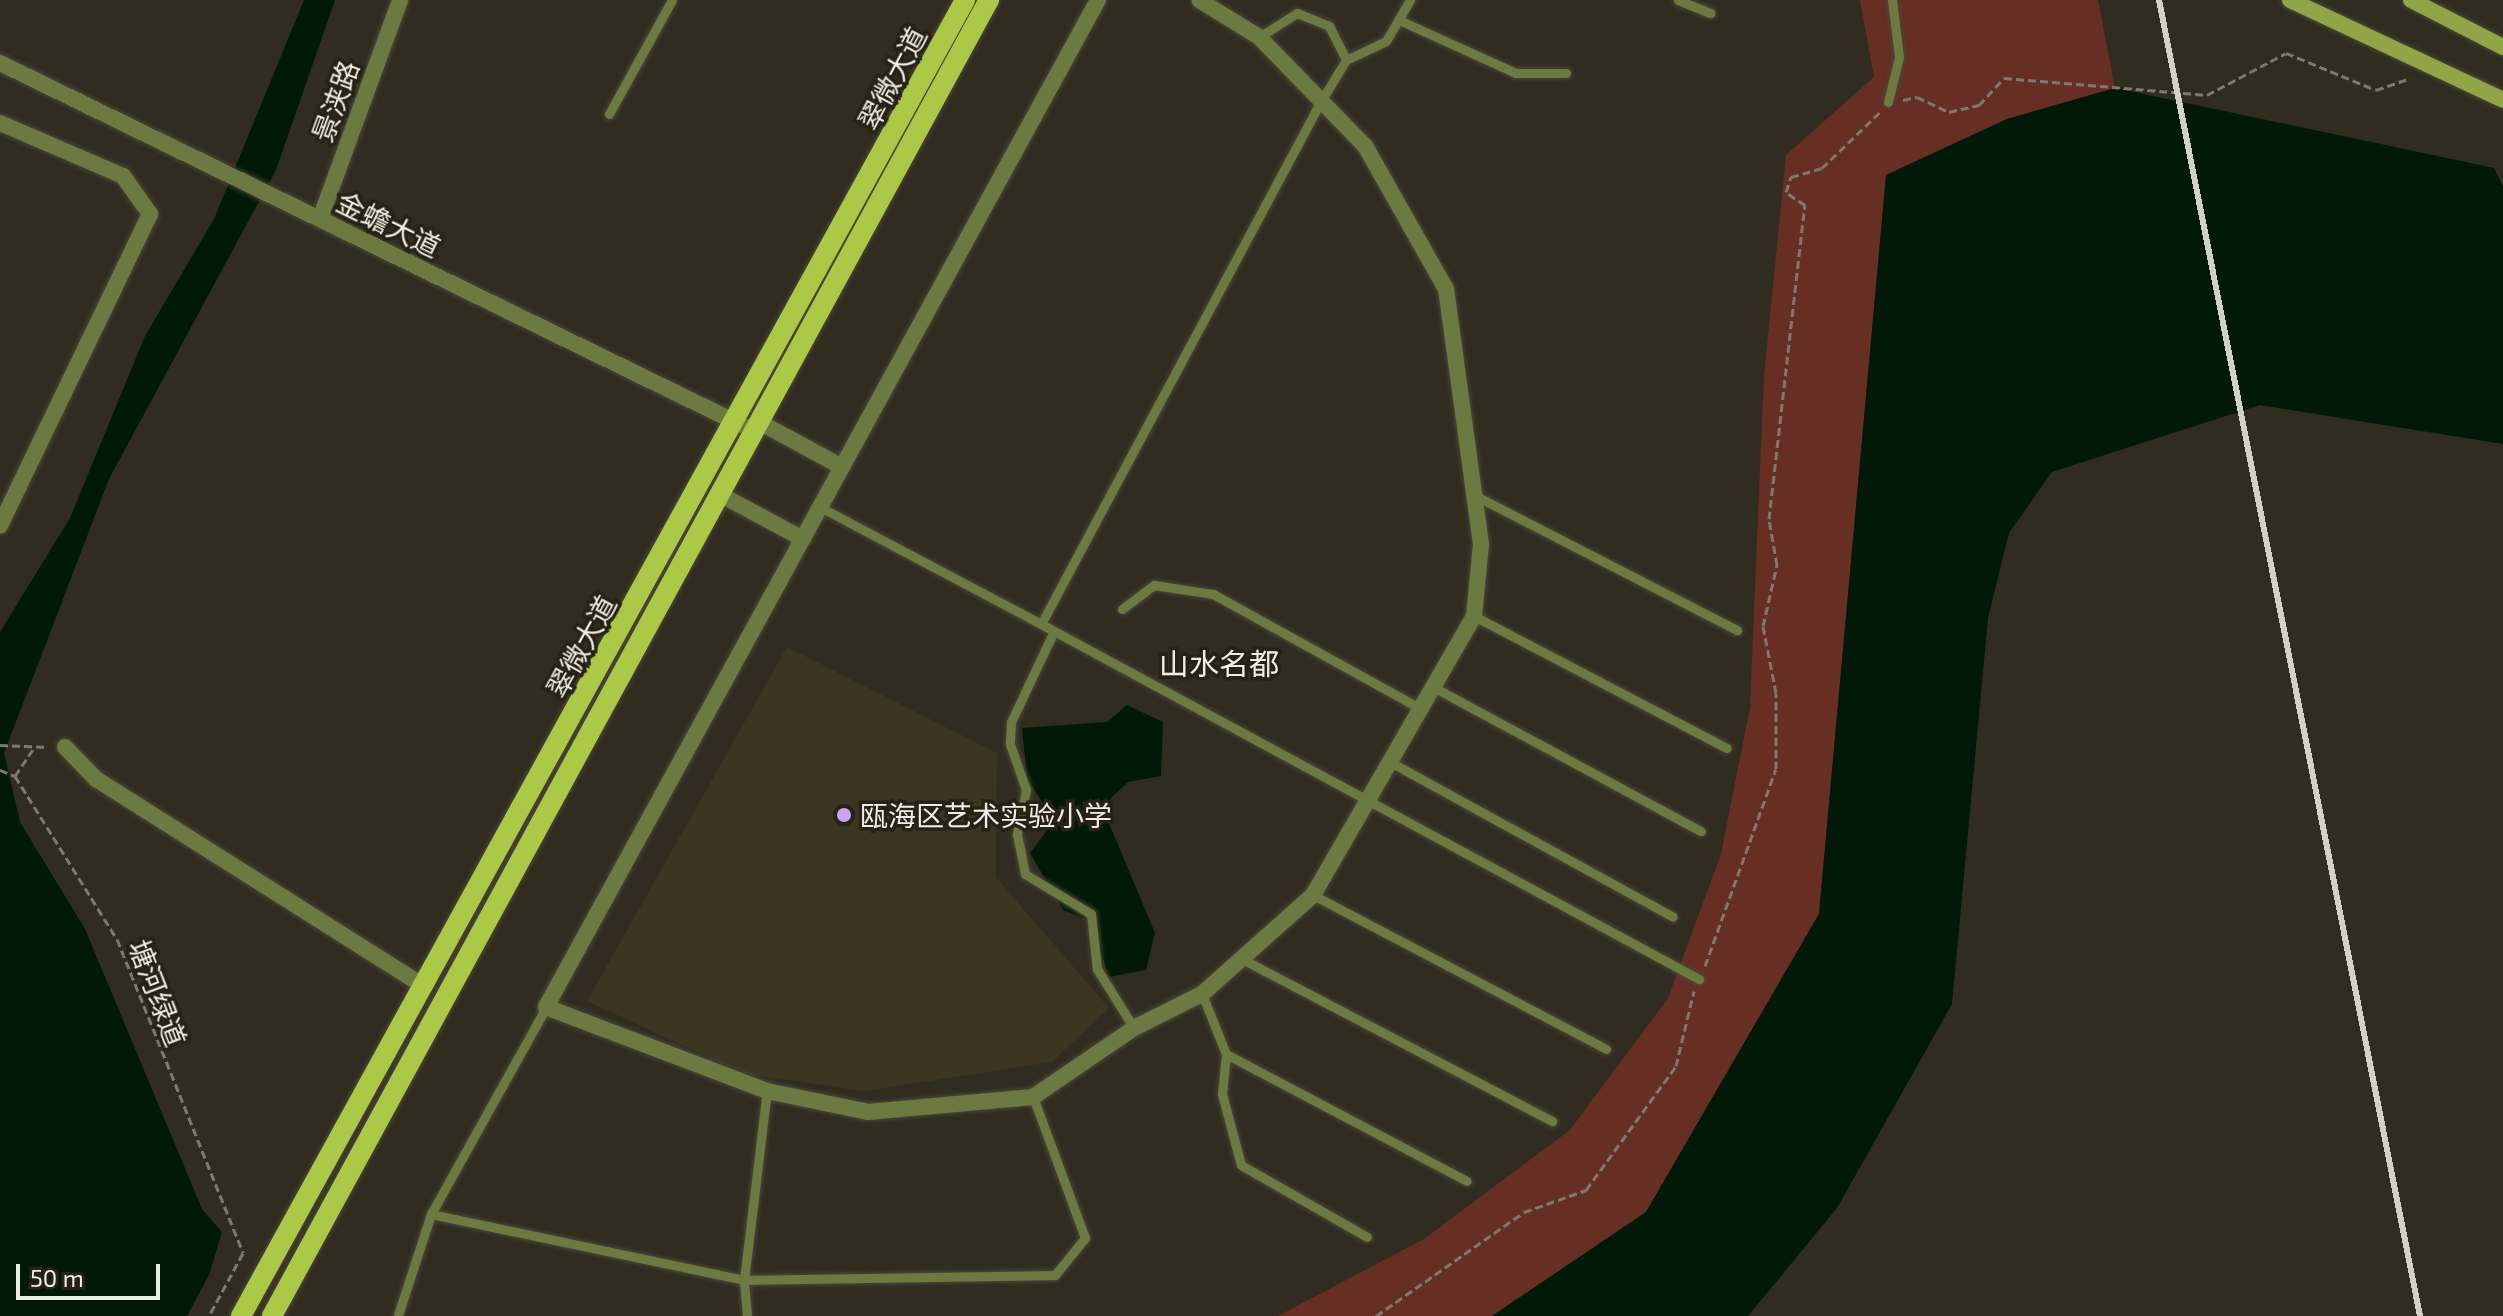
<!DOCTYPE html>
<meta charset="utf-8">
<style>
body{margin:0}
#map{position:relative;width:2503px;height:1316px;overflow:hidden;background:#302c1f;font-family:"Exo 2","Noto Sans SC",sans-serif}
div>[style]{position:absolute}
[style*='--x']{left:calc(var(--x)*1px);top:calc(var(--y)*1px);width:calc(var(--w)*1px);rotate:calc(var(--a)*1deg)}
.built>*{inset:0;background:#3b3522}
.green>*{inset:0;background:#672e24}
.water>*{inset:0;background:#011a07}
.pier>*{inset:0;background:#302c1f}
.path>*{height:3px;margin-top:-1.5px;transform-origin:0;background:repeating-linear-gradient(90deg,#7c796e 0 8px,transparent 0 12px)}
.roads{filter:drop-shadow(0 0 2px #4b473b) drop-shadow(0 0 2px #4b473b)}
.service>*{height:9px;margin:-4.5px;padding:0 4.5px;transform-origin:4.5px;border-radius:4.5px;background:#6c7a41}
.minor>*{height:16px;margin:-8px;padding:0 8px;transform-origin:8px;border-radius:8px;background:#6c7a41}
.tertiary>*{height:16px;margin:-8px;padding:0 8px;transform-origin:8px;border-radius:8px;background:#6c7a41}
.secondary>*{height:16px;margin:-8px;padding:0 8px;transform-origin:8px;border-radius:8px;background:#90a646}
.primary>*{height:20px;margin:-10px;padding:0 10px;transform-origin:10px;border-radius:10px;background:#acc847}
.rail>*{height:6px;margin:-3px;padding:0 3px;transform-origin:3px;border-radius:3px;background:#d3d0c7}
.dots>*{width:22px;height:22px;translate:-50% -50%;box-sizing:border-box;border:4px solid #262216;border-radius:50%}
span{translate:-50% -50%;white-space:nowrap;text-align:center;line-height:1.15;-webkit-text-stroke:7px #262216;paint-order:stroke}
.street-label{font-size:28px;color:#f0ede5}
.poi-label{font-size:28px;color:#f0ede5}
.left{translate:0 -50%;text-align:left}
.neighbourhood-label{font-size:30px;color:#f0ede5}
.scale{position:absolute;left:16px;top:1264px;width:144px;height:36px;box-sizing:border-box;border:4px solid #f0ede5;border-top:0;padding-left:10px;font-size:24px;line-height:28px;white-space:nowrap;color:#f0ede5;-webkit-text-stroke:6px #262216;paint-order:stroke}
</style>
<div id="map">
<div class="built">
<div style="clip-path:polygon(787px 647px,997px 753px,996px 877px,1109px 1008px,1052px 1062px,865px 1091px,744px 1074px,587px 1001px)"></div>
</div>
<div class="green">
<div style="clip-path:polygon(1860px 0,2098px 0,2115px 88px,2007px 119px,1886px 175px,1819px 914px,1646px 1212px,1492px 1316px,1278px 1316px,1424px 1239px,1570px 1130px,1668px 998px,1721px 854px,1750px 707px,1764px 375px,1786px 155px,1874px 77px)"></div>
</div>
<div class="water">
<div style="clip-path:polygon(304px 0,335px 0,276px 170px,109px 479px,4px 753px,20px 822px,85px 929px,202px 1209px,222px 1232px,209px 1275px,278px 1316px,0 1316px,0 632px,70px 518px,145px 336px,214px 219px)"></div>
<div style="clip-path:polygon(2115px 88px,2494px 168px,2503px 186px,2503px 444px,2260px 405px,2052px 472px,2009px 533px,1988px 618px,1952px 1004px,1837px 1208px,1748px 1316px,1492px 1316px,1646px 1212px,1819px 914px,1886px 175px,2007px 119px)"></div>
<div style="clip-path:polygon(1127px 705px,1163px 722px,1161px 776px,1128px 782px,1111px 798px,1108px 821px,1155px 933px,1146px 970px,1109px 977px,1090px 921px,1063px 910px,1030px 853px,1054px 821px,1027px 778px,1022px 728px,1107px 722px)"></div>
</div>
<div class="pier">
<div style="clip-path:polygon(209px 1275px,278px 1316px,187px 1316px)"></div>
</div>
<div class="path">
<div style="--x:1903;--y:100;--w:14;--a:-12"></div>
<div style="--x:1917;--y:97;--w:35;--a:25"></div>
<div style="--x:1949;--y:112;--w:31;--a:-13"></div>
<div style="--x:1979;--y:105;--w:37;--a:-47"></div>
<div style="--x:2004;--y:78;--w:204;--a:4.8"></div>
<div style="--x:2207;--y:95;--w:89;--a:-28"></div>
<div style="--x:2286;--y:53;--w:97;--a:22.3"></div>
<div style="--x:2376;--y:90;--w:36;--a:-19"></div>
<div style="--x:0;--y:745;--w:48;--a:2.4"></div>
<div style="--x:0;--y:770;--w:16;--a:22"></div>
<div style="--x:15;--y:776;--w:192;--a:58"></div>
<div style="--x:117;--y:939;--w:338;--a:68.1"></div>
<div style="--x:243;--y:1253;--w:72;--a:118.4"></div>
<div style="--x:15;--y:776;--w:32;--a:-56"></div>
<div style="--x:1705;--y:966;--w:209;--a:-70.2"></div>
<div style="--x:1776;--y:769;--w:76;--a:-90"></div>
<div style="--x:1776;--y:693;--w:68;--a:-101"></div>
<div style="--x:1763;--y:626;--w:63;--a:-77.1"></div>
<div style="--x:1777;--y:565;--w:47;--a:-99.9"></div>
<div style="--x:1769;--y:519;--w:316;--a:-83.5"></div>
<div style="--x:1805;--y:205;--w:23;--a:-146"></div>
<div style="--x:1786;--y:192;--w:16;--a:-72"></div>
<div style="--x:1791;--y:177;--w:32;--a:-16"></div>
<div style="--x:1822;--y:168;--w:81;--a:-44"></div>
<div style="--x:1376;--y:1316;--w:181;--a:-35.1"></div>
<div style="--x:1524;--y:1212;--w:66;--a:-19.5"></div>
<div style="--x:1586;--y:1190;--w:153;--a:-54"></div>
<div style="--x:1676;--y:1066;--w:77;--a:-76.5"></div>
</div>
<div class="roads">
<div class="service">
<div style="--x:1678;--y:0;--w:35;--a:22"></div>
<div style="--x:1399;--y:20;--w:128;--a:24.4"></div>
<div style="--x:1516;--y:73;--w:50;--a:0"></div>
<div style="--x:1259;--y:37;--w:45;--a:-32.3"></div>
<div style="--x:1297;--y:13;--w:35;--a:22"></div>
<div style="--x:1329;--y:26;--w:38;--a:63"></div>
<div style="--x:1888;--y:102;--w:46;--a:-76.3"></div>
<div style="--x:1899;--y:57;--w:57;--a:-97"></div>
<div style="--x:609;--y:114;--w:130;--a:-61.1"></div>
<div style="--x:1474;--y:495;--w:296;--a:27.2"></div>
<div style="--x:820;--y:507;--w:250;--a:27.9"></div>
<div style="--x:1041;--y:624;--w:593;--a:-61.84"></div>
<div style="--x:1321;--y:101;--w:48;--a:-58.6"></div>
<div style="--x:1346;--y:60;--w:44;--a:-25.4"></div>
<div style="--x:1386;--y:41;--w:48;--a:-59.7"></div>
<div style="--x:1122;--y:609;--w:40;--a:-37"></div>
<div style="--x:1154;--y:585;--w:60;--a:8.7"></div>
<div style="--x:1213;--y:594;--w:240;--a:28.9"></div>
<div style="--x:1474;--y:616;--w:285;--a:27.6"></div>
<div style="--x:1041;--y:624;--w:748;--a:28.35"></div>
<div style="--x:1054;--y:631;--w:101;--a:115.3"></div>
<div style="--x:1011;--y:722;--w:22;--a:93"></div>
<div style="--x:1010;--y:744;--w:49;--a:70.8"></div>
<div style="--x:1026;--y:790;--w:45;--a:101.6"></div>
<div style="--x:1017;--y:834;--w:41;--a:78.7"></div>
<div style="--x:1025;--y:874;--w:77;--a:31.2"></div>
<div style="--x:1091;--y:914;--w:55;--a:83.8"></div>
<div style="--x:1097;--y:969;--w:70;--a:57.9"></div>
<div style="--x:1435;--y:688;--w:302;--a:28.3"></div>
<div style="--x:1392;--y:763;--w:320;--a:28.7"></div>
<div style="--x:1313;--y:895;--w:331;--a:27.7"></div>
<div style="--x:1244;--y:960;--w:348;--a:27.6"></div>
<div style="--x:1202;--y:994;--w:65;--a:68.2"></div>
<div style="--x:1226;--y:1054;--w:272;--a:27.8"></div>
<div style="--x:1226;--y:1054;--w:40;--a:95.7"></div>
<div style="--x:1222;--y:1094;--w:73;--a:75"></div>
<div style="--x:1241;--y:1165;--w:145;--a:29.7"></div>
<div style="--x:431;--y:1214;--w:320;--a:11.9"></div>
<div style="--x:744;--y:1280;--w:311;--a:-0.9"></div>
<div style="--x:1055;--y:1275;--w:48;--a:-51"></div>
<div style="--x:1085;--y:1238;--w:150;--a:-110.2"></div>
<div style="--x:398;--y:1315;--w:106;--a:-71.9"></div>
<div style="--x:431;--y:1214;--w:237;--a:-60.9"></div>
<div style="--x:747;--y:1316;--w:36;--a:-95"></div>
<div style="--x:744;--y:1280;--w:190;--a:-83.1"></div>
</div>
<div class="minor">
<div style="--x:1098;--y:0;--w:1148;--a:118.73"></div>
<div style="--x:546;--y:1007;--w:236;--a:20.8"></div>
<div style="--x:767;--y:1091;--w:103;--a:11.7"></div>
<div style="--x:868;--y:1112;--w:166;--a:-5.2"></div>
<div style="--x:1033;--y:1097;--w:122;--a:-34.3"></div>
<div style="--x:1134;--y:1028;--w:76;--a:-26.6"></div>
<div style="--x:1202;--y:994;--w:149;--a:-41.7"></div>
<div style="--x:1313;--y:895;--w:322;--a:-60"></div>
<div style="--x:1474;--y:616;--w:72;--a:-84.4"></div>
<div style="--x:1481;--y:544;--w:257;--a:-97.8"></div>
<div style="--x:1446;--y:289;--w:164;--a:-119.5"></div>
<div style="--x:1365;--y:146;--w:152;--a:-134.2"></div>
<div style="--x:1259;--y:37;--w:70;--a:-148.3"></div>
<div style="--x:0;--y:123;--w:134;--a:23.3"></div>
<div style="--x:123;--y:176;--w:47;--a:54.6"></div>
<div style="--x:150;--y:214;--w:346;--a:115.7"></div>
<div style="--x:320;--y:219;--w:233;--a:-69.9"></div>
<div style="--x:761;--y:423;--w:92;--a:28.5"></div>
<div style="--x:721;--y:495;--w:93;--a:28.2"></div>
<div style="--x:65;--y:747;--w:45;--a:45.9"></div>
<div style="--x:96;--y:779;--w:388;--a:32.3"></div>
</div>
<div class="tertiary">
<div style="--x:0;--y:63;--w:841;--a:26.02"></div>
</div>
<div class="secondary">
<div style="--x:2290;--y:0;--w:235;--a:25.1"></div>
<div style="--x:2411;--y:0;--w:103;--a:27.1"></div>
</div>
<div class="primary">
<div style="--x:241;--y:1316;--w:1502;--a:-61.18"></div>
<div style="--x:272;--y:1316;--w:1499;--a:-61.42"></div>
</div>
</div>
<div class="rail">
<div style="--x:2159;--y:0;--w:1342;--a:78.78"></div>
</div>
<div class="dots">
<div style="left:844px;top:815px;background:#c6a6f0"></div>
</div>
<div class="street-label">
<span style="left:892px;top:78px;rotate:-62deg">翠微大道</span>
<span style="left:335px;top:101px;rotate:-70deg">景浃路</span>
<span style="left:389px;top:224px;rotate:26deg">金蟾大道</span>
<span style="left:581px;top:646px;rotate:-61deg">翠微大道</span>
<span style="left:158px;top:993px;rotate:69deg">塘河绿道</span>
</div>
<div class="poi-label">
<span class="left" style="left:860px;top:815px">瓯海区艺术实验小学</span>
</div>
<div class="neighbourhood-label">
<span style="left:1219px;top:663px">山水名都</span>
</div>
<div class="scale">50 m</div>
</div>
